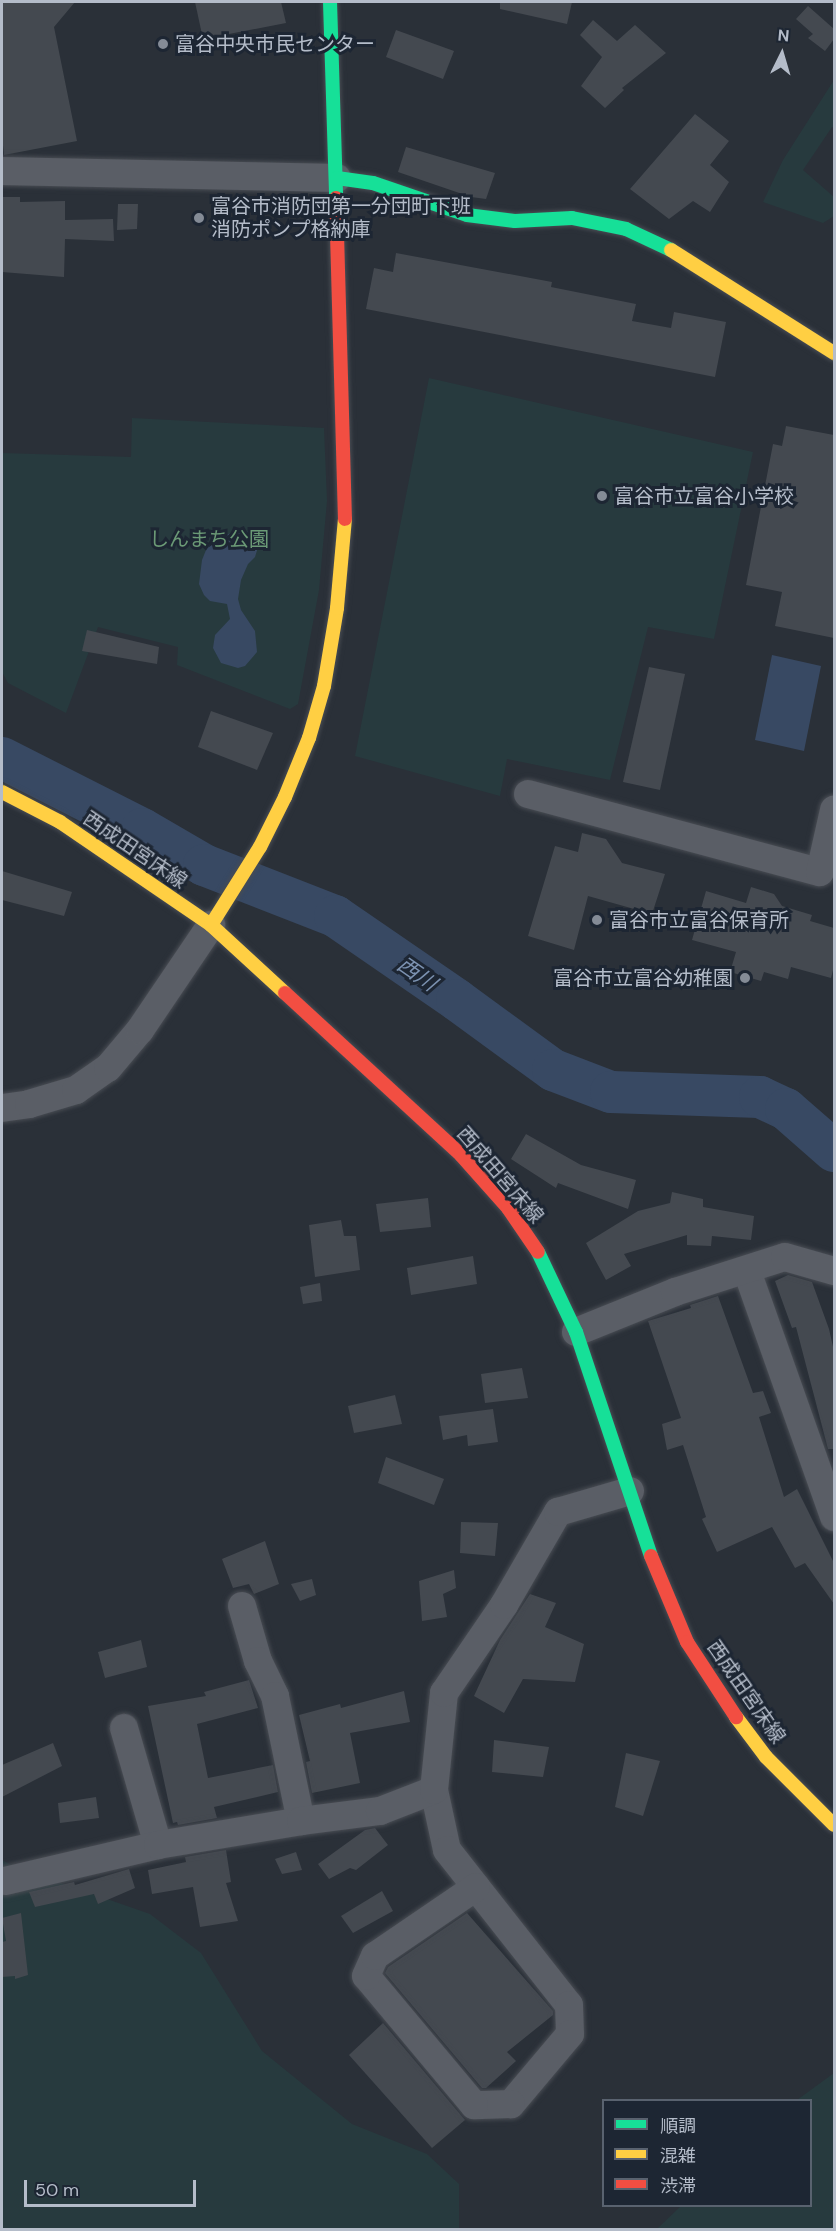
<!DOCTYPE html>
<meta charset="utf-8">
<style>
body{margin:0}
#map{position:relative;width:836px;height:2231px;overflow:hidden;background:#2a3038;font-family:"DM Sans","Noto Sans JP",sans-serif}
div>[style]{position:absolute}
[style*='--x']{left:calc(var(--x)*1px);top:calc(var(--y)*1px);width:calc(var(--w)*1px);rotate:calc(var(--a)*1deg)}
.green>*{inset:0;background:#273a3e}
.water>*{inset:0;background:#384963}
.river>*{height:42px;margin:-21px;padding:0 21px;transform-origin:21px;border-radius:21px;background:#384963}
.building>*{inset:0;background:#444950}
.roads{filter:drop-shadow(0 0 2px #484c53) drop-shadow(0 0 2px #484c53)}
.street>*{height:28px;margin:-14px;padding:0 14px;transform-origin:14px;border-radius:14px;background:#5a5e66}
.fast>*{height:14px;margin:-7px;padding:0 7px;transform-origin:7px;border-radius:7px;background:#16e098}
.slow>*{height:14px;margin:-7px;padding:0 7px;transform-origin:7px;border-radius:7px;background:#ffcf43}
.jam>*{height:14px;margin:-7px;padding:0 7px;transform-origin:7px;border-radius:7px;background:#f24e42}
.dots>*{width:16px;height:16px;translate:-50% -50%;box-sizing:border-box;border:3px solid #1d2633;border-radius:50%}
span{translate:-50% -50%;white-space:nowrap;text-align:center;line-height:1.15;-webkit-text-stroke:6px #1d2633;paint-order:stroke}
.poi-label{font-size:20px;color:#b4bcc9}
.left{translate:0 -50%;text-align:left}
.right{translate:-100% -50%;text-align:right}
.park-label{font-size:20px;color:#6b9a76}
.street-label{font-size:20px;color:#b4bcc9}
.water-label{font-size:21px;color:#7c92b1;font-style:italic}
.frame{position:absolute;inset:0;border:3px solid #b4bcc9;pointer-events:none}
.legend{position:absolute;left:602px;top:2099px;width:210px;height:108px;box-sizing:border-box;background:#1d2633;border:2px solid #59626f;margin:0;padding:8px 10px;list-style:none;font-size:18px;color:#b4bcc9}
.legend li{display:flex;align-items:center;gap:12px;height:30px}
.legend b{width:30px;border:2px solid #59626f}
.north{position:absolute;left:752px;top:24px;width:60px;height:60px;-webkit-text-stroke:4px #1d2633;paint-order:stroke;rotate:5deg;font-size:16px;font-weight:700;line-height:24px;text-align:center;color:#b4bcc9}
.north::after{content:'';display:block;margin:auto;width:21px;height:27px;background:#b4bcc9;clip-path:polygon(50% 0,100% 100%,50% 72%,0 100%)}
.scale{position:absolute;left:24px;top:2180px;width:172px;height:27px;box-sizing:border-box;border:3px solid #b4bcc9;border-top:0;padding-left:8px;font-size:18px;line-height:21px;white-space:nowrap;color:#b4bcc9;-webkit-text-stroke:4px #1d2633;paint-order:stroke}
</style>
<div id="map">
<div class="green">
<div style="clip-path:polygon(834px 80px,834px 128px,832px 127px,803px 170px,834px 197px,834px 216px,823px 223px,763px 202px,783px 160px)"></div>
<div style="clip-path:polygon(429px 378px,753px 452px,714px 639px,648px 627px,610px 780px,507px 759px,500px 796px,355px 756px)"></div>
<div style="clip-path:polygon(132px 418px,324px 428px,327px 501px,319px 590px,298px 704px,290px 709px,177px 665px,178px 647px,98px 627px,66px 713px,8px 683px,2px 672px,2px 453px,131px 457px)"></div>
<div style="clip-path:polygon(2px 1860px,15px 1867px,150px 1914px,201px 1953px,262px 2051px,352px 2124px,427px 2154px,459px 2184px,459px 2229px,2px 2229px)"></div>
<div style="clip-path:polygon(834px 2073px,834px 2229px,657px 2229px,681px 2206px,810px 2206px,810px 2100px,797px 2100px)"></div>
</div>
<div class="water">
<div style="clip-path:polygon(237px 530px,251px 532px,259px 544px,255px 557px,248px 564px,241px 580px,238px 599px,241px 610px,255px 631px,257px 652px,245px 666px,238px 668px,221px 663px,213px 648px,215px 635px,230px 619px,227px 604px,210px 601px,204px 595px,199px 584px,202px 560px,206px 550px,213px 541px)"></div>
<div style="clip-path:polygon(772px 655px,821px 666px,804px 751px,755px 740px)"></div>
</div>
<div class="river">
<div style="--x:2;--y:758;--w:157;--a:26.9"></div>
<div style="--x:142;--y:829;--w:72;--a:30.1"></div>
<div style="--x:204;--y:865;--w:141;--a:21.3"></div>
<div style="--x:335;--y:916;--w:148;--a:34.5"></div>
<div style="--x:457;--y:1000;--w:119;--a:36.1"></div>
<div style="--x:553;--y:1070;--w:62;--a:20.8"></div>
<div style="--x:611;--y:1092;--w:149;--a:1.9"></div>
<div style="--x:760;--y:1097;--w:29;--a:25"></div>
<div style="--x:786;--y:1109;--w:64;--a:41.2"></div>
</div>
<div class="building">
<div style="clip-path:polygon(2px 2px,75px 2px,54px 27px,77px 141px,4px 155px,2px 136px)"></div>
<div style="clip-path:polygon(195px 2px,281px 2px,286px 23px,203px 39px)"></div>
<div style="clip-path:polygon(500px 2px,572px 2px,567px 24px,500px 9px)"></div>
<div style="clip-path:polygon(808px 6px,834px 29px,834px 39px,825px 51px,808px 38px,813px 34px,796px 19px)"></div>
<div style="clip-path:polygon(593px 20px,617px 41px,635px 25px,666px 53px,622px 88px,624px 90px,605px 108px,581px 86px,602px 57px,580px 35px)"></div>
<div style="clip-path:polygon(396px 30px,454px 51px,443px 79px,386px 57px)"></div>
<div style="clip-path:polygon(695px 114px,729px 141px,710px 165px,729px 182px,710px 212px,693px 201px,669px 219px,630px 189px)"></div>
<div style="clip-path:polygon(406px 147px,495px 173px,486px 199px,471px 197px,398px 172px)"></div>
<div style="clip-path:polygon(2px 197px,20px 197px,20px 202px,65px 201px,65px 220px,113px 219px,114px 241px,65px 239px,64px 277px,2px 272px)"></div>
<div style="clip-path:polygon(118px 204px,138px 204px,137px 229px,117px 230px)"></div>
<div style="clip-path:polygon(396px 253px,552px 282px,551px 287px,636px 304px,632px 321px,671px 328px,674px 312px,726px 322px,715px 377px,366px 309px,374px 268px,393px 272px)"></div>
<div style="clip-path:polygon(786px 426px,834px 435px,834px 638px,775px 626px,782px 592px,746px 585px,773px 444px,782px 446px)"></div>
<div style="clip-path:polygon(87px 630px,159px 647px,157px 664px,82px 651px)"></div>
<div style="clip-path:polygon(649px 667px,685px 674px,660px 790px,623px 782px)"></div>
<div style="clip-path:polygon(211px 711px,273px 733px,257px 770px,198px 747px)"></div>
<div style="clip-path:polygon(582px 833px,606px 839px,622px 863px,665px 874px,652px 914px,588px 896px,574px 950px,528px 936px,555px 846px,578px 852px)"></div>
<div style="clip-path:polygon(2px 871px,72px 892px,64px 916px,2px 900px)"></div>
<div style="clip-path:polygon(751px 887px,774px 894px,782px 906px,812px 915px,810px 921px,834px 928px,834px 966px,831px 978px,791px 967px,788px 979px,764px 972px,761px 981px,730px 972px,736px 952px,692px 940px,706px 891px,746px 903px)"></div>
<div style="clip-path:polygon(526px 1134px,581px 1165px,636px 1180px,628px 1209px,558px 1183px,556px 1188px,511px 1159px)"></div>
<div style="clip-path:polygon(672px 1192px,703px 1199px,703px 1207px,754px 1216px,751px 1240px,712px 1236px,711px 1246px,687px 1245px,687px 1235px,624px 1254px,631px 1266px,606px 1280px,586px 1243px,638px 1211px,670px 1203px)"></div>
<div style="clip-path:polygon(428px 1198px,431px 1227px,380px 1232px,376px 1204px)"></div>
<div style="clip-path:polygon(341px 1220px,344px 1236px,356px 1236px,360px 1270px,315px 1277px,309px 1225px)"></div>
<div style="clip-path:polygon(473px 1256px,477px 1284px,411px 1295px,407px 1268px)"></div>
<div style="clip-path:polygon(788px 1275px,812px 1282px,829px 1329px,834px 1351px,834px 1449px,828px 1449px,796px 1327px,792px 1328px,775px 1281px)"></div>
<div style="clip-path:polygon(320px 1283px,322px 1301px,303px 1304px,300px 1287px)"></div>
<div style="clip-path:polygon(718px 1296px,753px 1393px,763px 1391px,771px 1413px,759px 1417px,784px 1497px,797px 1489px,834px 1563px,834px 1604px,805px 1563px,795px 1568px,772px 1527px,717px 1552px,702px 1519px,706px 1517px,683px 1445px,667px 1450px,662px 1424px,681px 1418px,648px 1321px,691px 1308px,690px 1305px)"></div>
<div style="clip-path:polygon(522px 1368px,528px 1398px,485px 1403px,481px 1374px)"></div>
<div style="clip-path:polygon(395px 1395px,402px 1424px,354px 1433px,348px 1406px)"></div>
<div style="clip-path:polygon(493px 1409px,498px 1442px,468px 1446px,467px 1435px,443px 1440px,439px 1416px)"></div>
<div style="clip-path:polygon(386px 1457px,444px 1479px,434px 1505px,378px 1483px)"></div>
<div style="clip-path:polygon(461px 1522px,498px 1523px,495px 1556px,460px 1553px)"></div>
<div style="clip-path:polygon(265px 1541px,279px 1584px,254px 1594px,249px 1584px,233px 1588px,222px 1559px)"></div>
<div style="clip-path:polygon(454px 1570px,456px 1588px,443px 1594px,447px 1617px,422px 1621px,419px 1581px)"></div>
<div style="clip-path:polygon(312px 1579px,316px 1595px,300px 1601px,291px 1584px)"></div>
<div style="clip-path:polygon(530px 1594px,556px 1603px,545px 1627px,584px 1644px,575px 1682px,523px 1679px,504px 1713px,474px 1696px,500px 1640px)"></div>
<div style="clip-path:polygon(141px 1640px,147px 1667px,105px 1678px,98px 1652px)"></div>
<div style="clip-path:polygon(249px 1680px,258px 1708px,197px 1724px,208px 1778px,273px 1765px,278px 1792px,214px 1807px,217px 1818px,178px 1825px,177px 1822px,173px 1823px,148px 1706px,206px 1696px,204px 1692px)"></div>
<div style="clip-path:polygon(404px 1691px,410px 1722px,350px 1733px,360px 1783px,312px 1793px,306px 1762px,310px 1761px,299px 1715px,340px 1704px,341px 1708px)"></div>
<div style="clip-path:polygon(494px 1740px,549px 1747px,543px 1777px,492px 1772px)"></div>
<div style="clip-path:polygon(53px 1743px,62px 1766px,2px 1797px,2px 1765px)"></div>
<div style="clip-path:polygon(626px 1753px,660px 1761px,643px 1816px,615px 1807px)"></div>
<div style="clip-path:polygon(96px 1797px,99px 1818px,60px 1823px,58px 1803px)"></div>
<div style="clip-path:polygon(375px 1828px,388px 1845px,356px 1870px,350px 1868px,329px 1879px,318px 1864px,365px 1830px)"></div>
<div style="clip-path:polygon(226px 1850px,231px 1882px,226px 1883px,238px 1921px,200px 1927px,193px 1887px,152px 1894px,148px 1870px,186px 1862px,185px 1857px)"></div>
<div style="clip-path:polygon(296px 1852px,302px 1870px,282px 1874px,275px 1859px)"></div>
<div style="clip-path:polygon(129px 1869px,135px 1888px,98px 1904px,94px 1894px,35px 1907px,29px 1892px,74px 1882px,75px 1885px)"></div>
<div style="clip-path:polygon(382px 1891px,393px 1911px,353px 1933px,341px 1916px)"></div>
<div style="clip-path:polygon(21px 1913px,28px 1975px,15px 1979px,15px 1976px,2px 1977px,2px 1942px,6px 1941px,2px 1918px)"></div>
<div style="clip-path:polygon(467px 1913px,553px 2011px,553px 2015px,507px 2052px,516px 2061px,486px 2088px,482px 2088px,385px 1973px,388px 1967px)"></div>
<div style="clip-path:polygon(383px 2023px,465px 2120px,432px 2148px,349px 2055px)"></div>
</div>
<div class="roads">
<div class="street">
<div style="--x:2;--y:171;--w:335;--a:1.2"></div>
<div style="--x:528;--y:794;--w:302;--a:15"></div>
<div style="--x:820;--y:872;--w:64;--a:-77.3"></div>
<div style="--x:2;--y:1108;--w:27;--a:-8"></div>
<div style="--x:29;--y:1104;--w:49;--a:-16.6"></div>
<div style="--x:76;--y:1090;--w:39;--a:-35"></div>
<div style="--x:108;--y:1068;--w:50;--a:-49.9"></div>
<div style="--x:140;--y:1030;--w:127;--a:-55.9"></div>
<div style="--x:747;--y:1271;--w:261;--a:70.5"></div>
<div style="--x:576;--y:1332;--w:107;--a:-22"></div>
<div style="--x:675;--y:1292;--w:115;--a:-17.7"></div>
<div style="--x:785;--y:1257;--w:51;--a:15.9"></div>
<div style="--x:242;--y:1606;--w:57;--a:73.8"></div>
<div style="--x:258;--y:1661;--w:39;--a:64"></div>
<div style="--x:275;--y:1696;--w:128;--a:78.3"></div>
<div style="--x:124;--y:1728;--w:122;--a:73.8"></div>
<div style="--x:434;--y:1790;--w:61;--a:77.8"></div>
<div style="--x:447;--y:1850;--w:47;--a:51.9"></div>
<div style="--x:476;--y:1887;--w:150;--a:51.8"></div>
<div style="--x:569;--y:2005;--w:29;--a:88"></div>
<div style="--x:570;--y:2034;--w:92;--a:130.1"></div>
<div style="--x:511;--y:2104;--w:37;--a:178"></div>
<div style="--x:474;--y:2105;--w:168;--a:-129.9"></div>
<div style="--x:366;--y:1976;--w:22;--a:-66"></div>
<div style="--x:375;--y:1956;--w:122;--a:-34.3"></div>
<div style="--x:5;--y:1881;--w:157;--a:-13.2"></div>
<div style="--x:158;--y:1845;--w:145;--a:-9.5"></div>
<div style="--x:301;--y:1821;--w:80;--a:-7.2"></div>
<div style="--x:380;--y:1811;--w:58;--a:-21.3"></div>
<div style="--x:434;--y:1790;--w:98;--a:-84.1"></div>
<div style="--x:444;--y:1693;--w:107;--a:-55.7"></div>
<div style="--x:504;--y:1605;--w:108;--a:-59.9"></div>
<div style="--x:558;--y:1512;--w:75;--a:-16.3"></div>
</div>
<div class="fast">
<div style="--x:330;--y:2;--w:196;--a:88.2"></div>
<div style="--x:337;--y:178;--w:36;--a:8"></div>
<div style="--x:373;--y:183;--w:99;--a:18.8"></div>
<div style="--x:467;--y:215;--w:48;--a:7.1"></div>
<div style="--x:515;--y:221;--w:57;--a:-3"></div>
<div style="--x:572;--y:218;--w:55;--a:11.5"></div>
<div style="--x:626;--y:229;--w:50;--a:25"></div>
<div style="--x:538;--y:1252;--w:89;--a:64.6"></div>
<div style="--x:576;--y:1332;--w:236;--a:71.5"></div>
</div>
<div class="slow">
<div style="--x:671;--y:250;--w:193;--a:32.3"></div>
<div style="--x:2;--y:792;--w:65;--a:27.3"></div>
<div style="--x:60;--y:822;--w:183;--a:34.3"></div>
<div style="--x:211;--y:925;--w:100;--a:42.6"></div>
<div style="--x:211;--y:925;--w:92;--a:-57.9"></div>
<div style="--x:260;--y:847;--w:56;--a:-63.4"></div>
<div style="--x:285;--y:797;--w:64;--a:-67.9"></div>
<div style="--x:309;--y:738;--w:54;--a:-73.9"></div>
<div style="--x:324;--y:686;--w:79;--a:-80.5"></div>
<div style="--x:337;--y:608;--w:89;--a:-84.9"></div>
<div style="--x:736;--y:1717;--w:50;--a:53.1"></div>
<div style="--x:766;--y:1757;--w:96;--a:45"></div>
</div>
<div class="jam">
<div style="--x:336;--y:198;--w:321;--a:88.4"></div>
<div style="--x:285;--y:993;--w:239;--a:42.6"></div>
<div style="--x:461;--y:1155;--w:71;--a:48.4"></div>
<div style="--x:508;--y:1208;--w:53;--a:55.7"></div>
<div style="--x:651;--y:1556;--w:93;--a:67.3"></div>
<div style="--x:687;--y:1642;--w:90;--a:56.8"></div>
</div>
</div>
<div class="dots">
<div style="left:163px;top:44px;background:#848b96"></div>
<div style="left:199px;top:218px;background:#848b96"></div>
<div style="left:602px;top:496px;background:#848b96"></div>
<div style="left:597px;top:920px;background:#848b96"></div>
<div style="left:745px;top:978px;background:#848b96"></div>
</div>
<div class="poi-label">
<span class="left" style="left:175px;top:44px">富谷中央市民センター</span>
<span class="left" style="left:211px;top:218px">富谷市消防団第一分団町下班<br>消防ポンプ格納庫</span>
<span class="left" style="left:614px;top:496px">富谷市立富谷小学校</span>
<span class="left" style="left:609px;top:920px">富谷市立富谷保育所</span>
<span class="right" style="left:733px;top:978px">富谷市立富谷幼稚園</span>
</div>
<div class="park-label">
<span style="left:209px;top:539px">しんまち公園</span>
</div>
<div class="street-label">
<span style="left:135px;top:850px;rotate:34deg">西成田宮床線</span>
<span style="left:500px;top:1175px;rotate:49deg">西成田宮床線</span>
<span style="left:746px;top:1692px;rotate:55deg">西成田宮床線</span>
</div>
<div class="water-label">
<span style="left:417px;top:974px;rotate:35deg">西川</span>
</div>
<div class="frame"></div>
<ul class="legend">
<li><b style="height:8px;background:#16e098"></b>順調</li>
<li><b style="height:8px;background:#ffcf43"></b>混雑</li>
<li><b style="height:8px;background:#f24e42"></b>渋滞</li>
</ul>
<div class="north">N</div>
<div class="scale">50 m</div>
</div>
